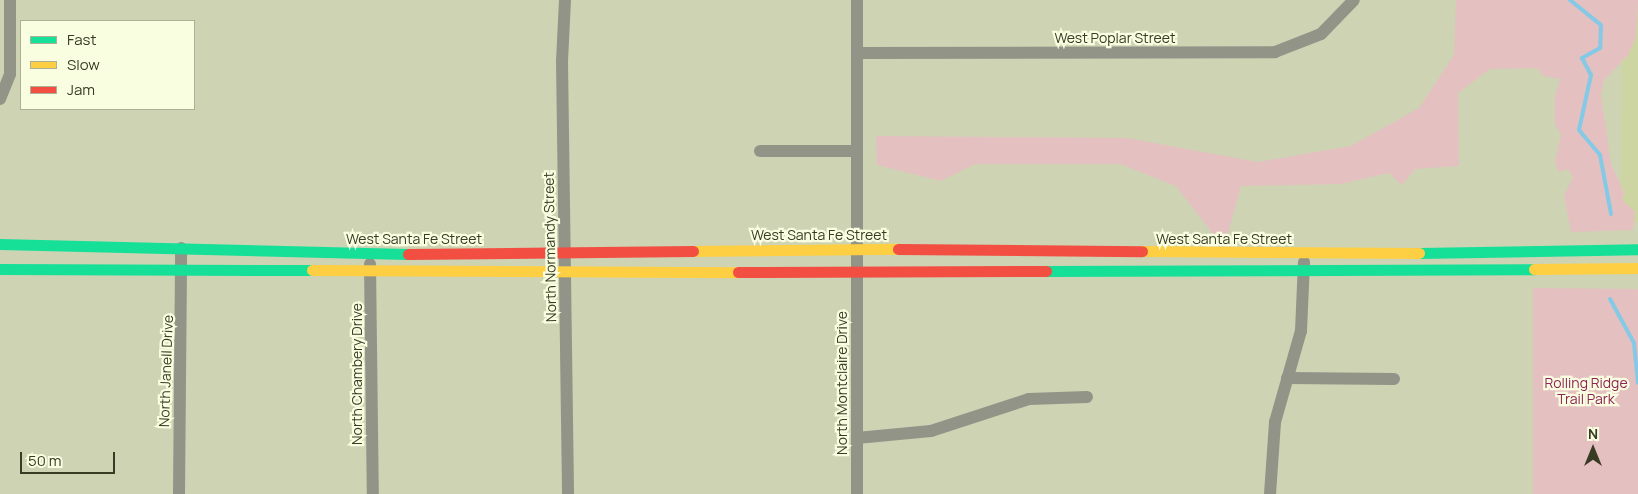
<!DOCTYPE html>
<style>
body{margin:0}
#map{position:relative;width:1638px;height:494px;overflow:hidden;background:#ced3b3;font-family:Manrope,sans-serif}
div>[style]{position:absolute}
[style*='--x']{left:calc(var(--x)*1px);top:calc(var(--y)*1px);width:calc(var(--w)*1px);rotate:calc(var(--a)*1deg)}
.built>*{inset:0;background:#cdd5a2}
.green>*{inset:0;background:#e5c0c0}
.stream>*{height:4px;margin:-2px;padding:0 2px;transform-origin:2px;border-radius:2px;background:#84c9e5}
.street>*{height:12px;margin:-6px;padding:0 6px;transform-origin:6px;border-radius:6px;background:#929488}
.fast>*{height:11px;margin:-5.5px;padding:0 5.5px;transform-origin:5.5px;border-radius:5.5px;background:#16e098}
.slow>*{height:11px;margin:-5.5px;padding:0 5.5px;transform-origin:5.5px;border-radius:5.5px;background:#ffcf43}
.jam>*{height:11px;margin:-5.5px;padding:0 5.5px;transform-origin:5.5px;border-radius:5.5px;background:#f24e42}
span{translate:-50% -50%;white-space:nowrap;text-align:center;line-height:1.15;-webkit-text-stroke:4.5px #f9fee1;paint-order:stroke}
.street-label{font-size:14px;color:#393c25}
.park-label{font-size:14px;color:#8e2356}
.legend{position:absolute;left:20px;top:20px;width:175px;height:90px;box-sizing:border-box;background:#f9fee1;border:1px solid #acb096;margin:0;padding:6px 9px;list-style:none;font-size:15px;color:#393c25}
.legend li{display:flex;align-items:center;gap:10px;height:25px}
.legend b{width:25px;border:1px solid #acb096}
.north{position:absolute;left:1568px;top:424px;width:50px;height:50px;-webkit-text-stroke:4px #f9fee1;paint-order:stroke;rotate:0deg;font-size:14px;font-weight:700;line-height:20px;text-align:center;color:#393c25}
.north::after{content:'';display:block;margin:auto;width:18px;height:22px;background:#393c25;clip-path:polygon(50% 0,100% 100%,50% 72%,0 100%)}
.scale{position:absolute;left:20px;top:452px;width:95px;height:22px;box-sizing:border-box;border:2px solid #393c25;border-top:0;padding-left:6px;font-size:15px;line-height:18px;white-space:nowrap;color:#393c25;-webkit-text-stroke:4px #f9fee1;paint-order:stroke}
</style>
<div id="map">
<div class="built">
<div style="clip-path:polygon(1622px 0,1638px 0,1638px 222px,1621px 222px)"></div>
</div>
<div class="green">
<div style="clip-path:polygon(1456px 0,1638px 0,1636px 37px,1628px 55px,1604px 80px,1601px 95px,1611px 164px,1624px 192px,1622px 200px,1635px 212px,1633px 230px,1571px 232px,1564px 196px,1573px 177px,1568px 169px,1559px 172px,1555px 162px,1561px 134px,1555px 125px,1555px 96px,1560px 79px,1544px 76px,1537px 68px,1490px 69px,1458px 93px,1459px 166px,1415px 169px,1402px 185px,1389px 173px,1340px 184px,1241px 186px,1228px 233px,1214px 235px,1176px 186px,1120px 164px,975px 164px,941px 181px,877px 165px,876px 136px,1127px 138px,1258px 162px,1351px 146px,1419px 108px,1454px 55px)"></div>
<div style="clip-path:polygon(1533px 288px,1638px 289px,1638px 494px,1533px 494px)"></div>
</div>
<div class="stream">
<div style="--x:1570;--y:0;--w:40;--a:39"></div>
<div style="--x:1601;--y:25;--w:23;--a:92"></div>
<div style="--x:1600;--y:48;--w:21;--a:151"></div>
<div style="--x:1582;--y:58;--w:19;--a:62"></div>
<div style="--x:1591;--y:75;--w:56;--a:102.3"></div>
<div style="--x:1579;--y:130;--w:33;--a:50"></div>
<div style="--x:1600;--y:155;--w:60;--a:79.4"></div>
<div style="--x:1610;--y:299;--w:50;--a:61.4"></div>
<div style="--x:1634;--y:343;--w:40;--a:84.3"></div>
</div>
<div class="street">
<div style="--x:565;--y:0;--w:61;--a:92.8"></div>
<div style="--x:562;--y:61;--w:433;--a:89.2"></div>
<div style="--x:857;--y:0;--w:494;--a:90"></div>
<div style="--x:857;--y:53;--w:418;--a:-0.1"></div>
<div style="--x:1275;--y:52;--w:49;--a:-21.4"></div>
<div style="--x:1321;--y:34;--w:47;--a:-45.9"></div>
<div style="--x:0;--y:99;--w:27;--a:-68"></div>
<div style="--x:10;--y:74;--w:74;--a:-90"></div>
<div style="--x:760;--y:151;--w:97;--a:0"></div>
<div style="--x:370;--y:264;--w:230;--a:89.3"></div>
<div style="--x:1287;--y:378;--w:107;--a:0.5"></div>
<div style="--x:857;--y:438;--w:74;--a:-5.4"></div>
<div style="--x:931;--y:431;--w:103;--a:-18.1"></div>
<div style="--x:1029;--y:399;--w:58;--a:-2"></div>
<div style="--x:179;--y:494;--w:246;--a:-89.5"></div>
<div style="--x:1270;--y:494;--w:72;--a:-86"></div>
<div style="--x:1275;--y:422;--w:95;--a:-74.1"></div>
<div style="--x:1301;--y:331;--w:69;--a:-87.5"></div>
</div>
<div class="fast">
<div style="--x:0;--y:244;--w:408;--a:1.4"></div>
<div style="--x:1419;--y:253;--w:219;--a:-1"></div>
<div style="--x:0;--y:269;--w:312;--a:0.2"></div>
<div style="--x:1046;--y:271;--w:488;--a:-0.2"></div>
</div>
<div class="slow">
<div style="--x:693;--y:251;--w:205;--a:-0.6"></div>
<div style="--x:1142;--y:251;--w:277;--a:0.4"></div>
<div style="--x:1534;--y:269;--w:104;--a:-0.6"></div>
<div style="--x:312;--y:270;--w:426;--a:0.3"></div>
</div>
<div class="jam">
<div style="--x:898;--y:249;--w:244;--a:0.5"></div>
<div style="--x:408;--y:254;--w:285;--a:-0.6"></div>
<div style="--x:738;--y:272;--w:308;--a:-0.2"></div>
</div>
<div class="street-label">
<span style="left:1115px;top:38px">West Poplar Street</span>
<span style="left:819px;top:235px">West Santa Fe Street</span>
<span style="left:414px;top:239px">West Santa Fe Street</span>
<span style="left:1224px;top:239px">West Santa Fe Street</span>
<span style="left:550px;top:247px;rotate:-91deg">North Normandy Street</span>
<span style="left:166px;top:371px;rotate:-88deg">North Janell Drive</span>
<span style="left:357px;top:374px;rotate:-90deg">North Chambery Drive</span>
<span style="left:842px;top:383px;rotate:-90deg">North Montclaire Drive</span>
</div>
<div class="park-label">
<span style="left:1586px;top:391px">Rolling Ridge<br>Trail Park</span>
</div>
<ul class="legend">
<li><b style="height:6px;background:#16e098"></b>Fast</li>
<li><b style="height:6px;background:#ffcf43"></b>Slow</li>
<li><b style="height:6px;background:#f24e42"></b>Jam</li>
</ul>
<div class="north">N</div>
<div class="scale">50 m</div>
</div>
